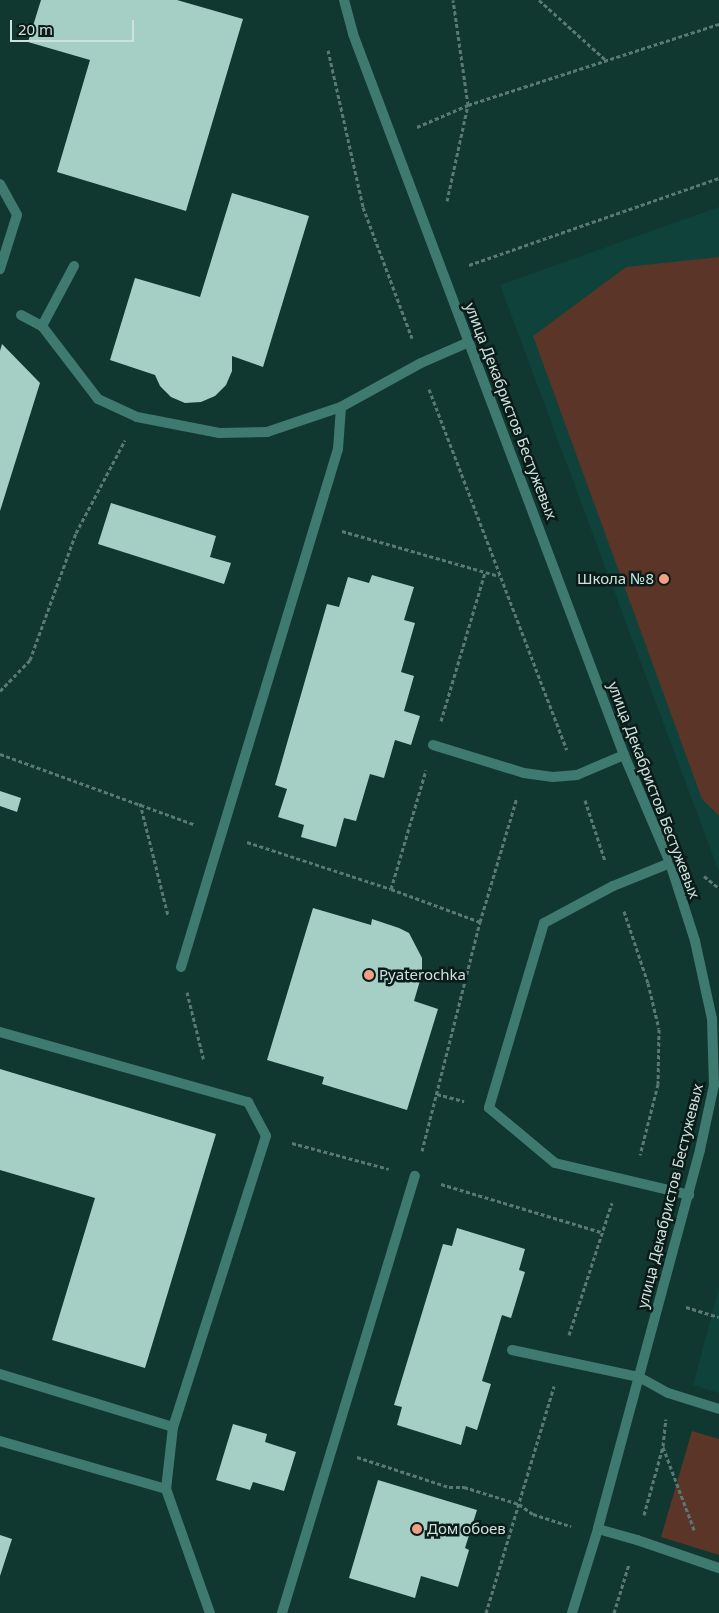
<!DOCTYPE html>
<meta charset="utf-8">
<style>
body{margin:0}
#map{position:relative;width:719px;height:1613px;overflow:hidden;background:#113731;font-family:"Noto Sans",sans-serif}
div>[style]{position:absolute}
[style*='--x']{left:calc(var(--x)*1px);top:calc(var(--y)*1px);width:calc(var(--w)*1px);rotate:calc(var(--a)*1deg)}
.built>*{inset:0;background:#0f423a}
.green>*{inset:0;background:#5b3527}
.building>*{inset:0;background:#a5cec5}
.path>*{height:3px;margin-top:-1.5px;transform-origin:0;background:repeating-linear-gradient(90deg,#5a7974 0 4px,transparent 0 6.5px)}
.service>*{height:10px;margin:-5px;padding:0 5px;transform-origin:5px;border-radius:5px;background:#3f7a70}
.minor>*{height:10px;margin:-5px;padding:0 5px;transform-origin:5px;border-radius:5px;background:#3f7a70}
.dots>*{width:14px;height:14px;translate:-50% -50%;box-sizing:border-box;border:2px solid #0b1b18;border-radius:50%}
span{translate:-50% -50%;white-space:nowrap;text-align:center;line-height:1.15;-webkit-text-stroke:5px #0b1b18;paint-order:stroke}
.street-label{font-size:15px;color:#cee2dd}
.poi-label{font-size:15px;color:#cee2dd}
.right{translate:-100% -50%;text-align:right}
.left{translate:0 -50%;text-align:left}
.scale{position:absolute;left:10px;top:20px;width:124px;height:22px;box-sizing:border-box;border:2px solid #cee2dd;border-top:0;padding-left:6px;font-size:15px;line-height:18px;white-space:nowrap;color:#cee2dd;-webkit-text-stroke:4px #0b1b18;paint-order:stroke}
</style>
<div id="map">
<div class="built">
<div style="clip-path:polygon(719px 207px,719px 872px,500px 285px)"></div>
<div style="clip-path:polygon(719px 1288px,719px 1393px,693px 1385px)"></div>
</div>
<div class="green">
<div style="clip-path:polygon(719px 257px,719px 816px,702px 799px,533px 336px,626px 267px)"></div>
<div style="clip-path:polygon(692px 1431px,719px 1439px,719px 1555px,661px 1537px)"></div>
</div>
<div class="building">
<div style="clip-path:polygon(41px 0,177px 0,243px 19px,186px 211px,57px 172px,90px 60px,28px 42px)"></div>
<div style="clip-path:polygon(232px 193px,309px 216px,263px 367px,232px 356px,232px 371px,226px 385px,215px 396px,201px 402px,185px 403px,171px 397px,160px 386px,155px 375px,110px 360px,135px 278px,200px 297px)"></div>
<div style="clip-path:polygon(2px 344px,40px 383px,0 511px,0 351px)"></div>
<div style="clip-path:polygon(111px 503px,216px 536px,210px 557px,231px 563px,224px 584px,98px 544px)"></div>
<div style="clip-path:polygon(372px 575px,414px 587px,404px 620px,415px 623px,401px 672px,414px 676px,404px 711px,420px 716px,411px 745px,395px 740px,384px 778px,370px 774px,356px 821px,344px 818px,336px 847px,301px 837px,304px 825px,278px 817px,287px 789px,275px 785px,327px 604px,339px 607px,348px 577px,369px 583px)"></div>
<div style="clip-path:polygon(0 791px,21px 798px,17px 812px,0 806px)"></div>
<div style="clip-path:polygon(313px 908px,371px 925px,372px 919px,399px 928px,409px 933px,422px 958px,422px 974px,414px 1001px,438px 1009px,407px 1110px,322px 1084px,324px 1077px,267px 1060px)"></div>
<div style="clip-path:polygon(0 1069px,216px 1134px,145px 1368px,52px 1340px,95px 1198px,0 1170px)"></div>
<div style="clip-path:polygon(457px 1228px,525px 1249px,519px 1270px,525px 1272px,511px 1318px,502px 1315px,482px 1381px,491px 1384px,477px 1430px,466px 1426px,461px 1445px,397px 1425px,402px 1407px,394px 1405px,443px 1244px,452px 1246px)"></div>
<div style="clip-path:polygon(233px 1424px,267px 1434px,265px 1442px,296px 1452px,284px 1491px,253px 1482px,250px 1490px,216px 1480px)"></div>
<div style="clip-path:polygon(378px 1480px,477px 1510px,465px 1548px,469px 1550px,458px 1587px,421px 1576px,415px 1598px,349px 1578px)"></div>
<div style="clip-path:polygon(0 1535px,12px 1539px,0 1576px)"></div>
</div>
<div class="path">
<div style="--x:539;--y:0;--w:91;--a:41.9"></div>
<div style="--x:328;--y:50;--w:161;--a:77.4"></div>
<div style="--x:363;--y:207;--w:140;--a:69.5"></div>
<div style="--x:417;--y:127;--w:56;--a:-23.3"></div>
<div style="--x:468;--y:105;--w:264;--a:-17.9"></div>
<div style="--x:447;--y:201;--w:98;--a:-77.7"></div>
<div style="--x:468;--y:105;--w:106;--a:-98.1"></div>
<div style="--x:469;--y:265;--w:265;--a:-19.2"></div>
<div style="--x:429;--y:389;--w:386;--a:69.1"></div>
<div style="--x:342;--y:531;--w:163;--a:16"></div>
<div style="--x:0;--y:691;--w:43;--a:-45.9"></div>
<div style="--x:30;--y:660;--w:135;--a:-70.1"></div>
<div style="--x:76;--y:533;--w:105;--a:-62.2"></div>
<div style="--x:441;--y:721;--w:155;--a:-73.5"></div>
<div style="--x:0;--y:754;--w:208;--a:19.9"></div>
<div style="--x:585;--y:800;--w:64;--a:71.8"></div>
<div style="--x:140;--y:803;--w:115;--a:76"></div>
<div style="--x:247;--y:842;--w:151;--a:18.1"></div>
<div style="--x:391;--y:889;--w:95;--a:20.3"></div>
<div style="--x:704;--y:876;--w:19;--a:39"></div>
<div style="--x:391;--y:889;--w:124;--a:-73.6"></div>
<div style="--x:624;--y:911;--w:76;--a:71.6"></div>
<div style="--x:648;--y:983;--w:47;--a:76.6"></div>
<div style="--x:659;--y:1029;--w:55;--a:91"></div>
<div style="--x:658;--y:1084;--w:73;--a:104.2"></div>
<div style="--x:187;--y:992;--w:71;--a:76.2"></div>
<div style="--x:437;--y:1094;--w:28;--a:15"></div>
<div style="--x:292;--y:1143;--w:100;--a:15"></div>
<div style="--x:422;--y:1151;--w:236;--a:-75.8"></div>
<div style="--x:480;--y:922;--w:130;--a:-73.5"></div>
<div style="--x:441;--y:1184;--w:167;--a:16.7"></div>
<div style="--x:686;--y:1307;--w:34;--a:17"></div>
<div style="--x:569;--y:1335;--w:139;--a:-72"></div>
<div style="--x:663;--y:1447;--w:91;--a:69.4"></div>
<div style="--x:357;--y:1457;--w:97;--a:18.1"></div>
<div style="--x:449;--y:1487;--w:15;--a:0"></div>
<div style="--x:464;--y:1487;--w:58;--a:17.2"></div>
<div style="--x:519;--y:1504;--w:17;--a:36"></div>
<div style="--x:533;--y:1514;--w:40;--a:18"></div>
<div style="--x:644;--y:1515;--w:72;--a:-74.6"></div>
<div style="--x:663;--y:1446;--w:27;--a:-84"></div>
<div style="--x:486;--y:1613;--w:237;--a:-73.3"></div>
<div style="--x:614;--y:1613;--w:51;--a:-73"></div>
</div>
<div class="service">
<div style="--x:0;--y:184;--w:35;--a:61"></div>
<div style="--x:17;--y:215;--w:57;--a:107.5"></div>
<div style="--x:21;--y:315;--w:24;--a:28"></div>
<div style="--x:42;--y:326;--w:92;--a:52.5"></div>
<div style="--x:98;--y:399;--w:43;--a:24.8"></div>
<div style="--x:137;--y:417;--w:84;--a:11"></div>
<div style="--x:219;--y:433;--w:48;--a:-1.2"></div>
<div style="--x:267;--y:432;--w:78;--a:-18.7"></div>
<div style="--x:341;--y:407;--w:91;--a:-28.8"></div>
<div style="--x:421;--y:363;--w:52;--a:-23.6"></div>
<div style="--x:42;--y:326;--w:68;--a:-61.9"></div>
<div style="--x:433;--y:745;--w:95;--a:17.1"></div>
<div style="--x:524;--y:773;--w:29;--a:8"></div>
<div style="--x:553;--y:777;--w:24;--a:-5"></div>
<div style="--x:577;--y:775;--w:51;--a:-23.1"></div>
<div style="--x:670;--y:863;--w:61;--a:158"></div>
<div style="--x:613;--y:886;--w:78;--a:151.8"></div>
<div style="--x:544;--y:923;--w:193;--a:106.6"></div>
<div style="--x:489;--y:1108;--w:86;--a:39.8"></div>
<div style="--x:555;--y:1163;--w:138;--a:13.4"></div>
<div style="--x:181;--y:967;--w:541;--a:-73.14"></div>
<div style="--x:338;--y:449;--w:42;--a:-85.9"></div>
<div style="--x:0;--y:1032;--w:258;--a:15.8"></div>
<div style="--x:248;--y:1102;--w:38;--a:62"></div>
<div style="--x:266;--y:1136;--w:305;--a:107.7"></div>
<div style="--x:173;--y:1427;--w:62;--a:96.4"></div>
<div style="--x:512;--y:1350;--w:130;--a:12"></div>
<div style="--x:639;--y:1377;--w:33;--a:29"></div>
<div style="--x:668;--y:1393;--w:53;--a:17.4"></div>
<div style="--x:0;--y:1374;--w:181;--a:17"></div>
<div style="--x:0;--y:1441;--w:173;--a:16.1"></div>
<div style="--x:166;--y:1489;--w:132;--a:70.5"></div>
<div style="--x:598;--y:1529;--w:41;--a:15.8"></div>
<div style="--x:637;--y:1540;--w:87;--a:18.9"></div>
<div style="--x:282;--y:1613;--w:457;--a:-73.1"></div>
</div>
<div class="minor">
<div style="--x:344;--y:0;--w:35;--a:75"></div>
<div style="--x:353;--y:34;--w:770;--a:69.4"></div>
<div style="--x:624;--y:755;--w:117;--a:66.9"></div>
<div style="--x:670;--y:863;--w:82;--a:72.2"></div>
<div style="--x:695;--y:941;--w:80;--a:77.7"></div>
<div style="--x:712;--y:1019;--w:66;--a:88.3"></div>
<div style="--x:714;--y:1085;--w:66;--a:102.2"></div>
<div style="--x:700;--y:1150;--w:392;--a:105.1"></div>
<div style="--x:598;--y:1529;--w:88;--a:107.2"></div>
</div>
<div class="dots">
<div style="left:664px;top:579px;background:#f39f83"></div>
<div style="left:369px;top:975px;background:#f39f83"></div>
<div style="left:417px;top:1529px;background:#f39f83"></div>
</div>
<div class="street-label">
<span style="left:511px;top:411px;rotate:69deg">улица Декабристов Бестужевых</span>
<span style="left:654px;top:790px;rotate:69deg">улица Декабристов Бестужевых</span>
<span style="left:670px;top:1196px;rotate:-76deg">улица Декабристов Бестужевых</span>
</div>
<div class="poi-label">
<span class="right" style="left:654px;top:579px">Школа №8</span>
<span class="left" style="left:379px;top:975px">Pyaterochka</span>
<span class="left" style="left:427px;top:1529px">Дом обоев</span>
</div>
<div class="scale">20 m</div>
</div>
